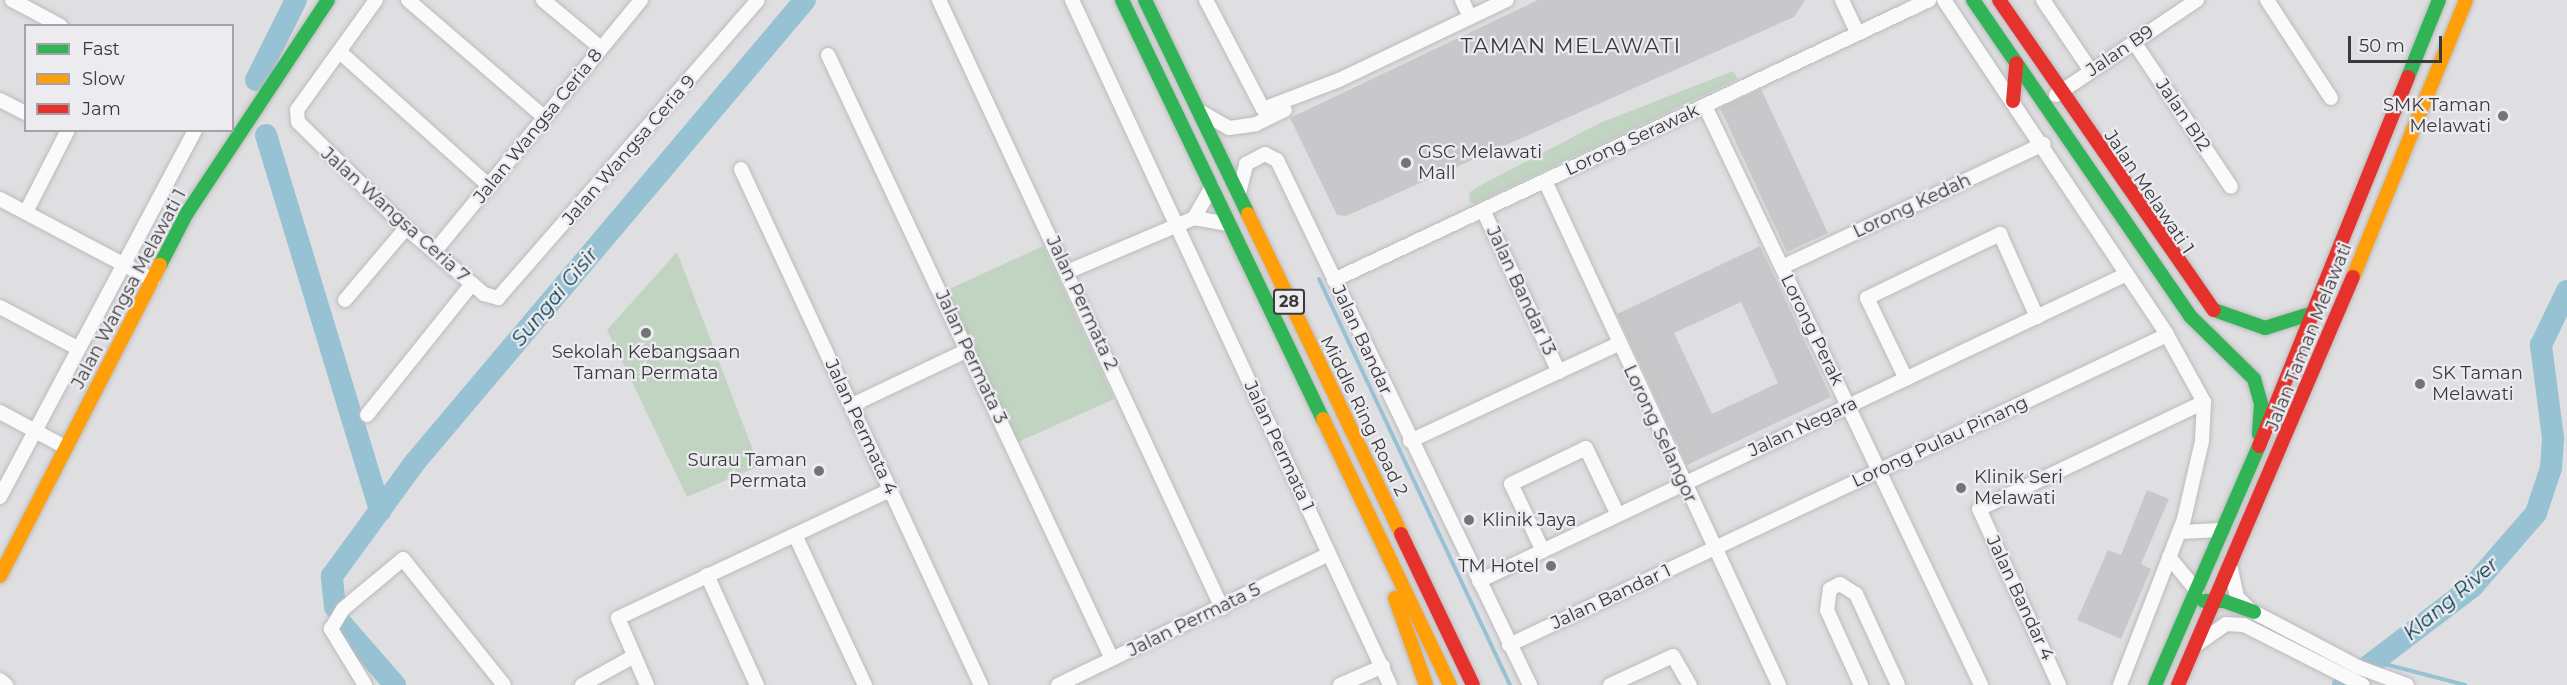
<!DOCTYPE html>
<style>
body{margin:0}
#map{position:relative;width:2567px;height:685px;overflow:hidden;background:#dfdfe2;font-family:Montserrat,sans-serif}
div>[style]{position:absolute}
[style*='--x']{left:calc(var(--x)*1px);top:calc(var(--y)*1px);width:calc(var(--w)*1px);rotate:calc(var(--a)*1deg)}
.green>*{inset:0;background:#c1d3c1}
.stream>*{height:4px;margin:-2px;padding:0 2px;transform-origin:2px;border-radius:2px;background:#96c2d3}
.river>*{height:22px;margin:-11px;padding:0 11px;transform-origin:11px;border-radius:11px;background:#96c2d3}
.building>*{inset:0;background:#c8c8ca}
.roads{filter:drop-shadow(0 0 2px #bbbbbd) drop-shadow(0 0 2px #bbbbbd)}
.street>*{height:14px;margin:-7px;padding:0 7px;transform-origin:7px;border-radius:7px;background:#fafafb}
.fast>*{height:14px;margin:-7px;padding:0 7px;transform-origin:7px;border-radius:7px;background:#30b455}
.slow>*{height:14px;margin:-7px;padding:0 7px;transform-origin:7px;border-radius:7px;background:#ff9f0a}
.jam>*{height:14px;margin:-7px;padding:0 7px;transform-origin:7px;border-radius:7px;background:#e5322d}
.dots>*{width:16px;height:16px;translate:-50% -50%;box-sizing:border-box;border:3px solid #ebebf0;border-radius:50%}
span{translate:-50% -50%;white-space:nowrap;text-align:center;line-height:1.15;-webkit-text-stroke:4.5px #ebebf0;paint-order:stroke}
.shield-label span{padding:2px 4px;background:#ebebf0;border:2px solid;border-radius:4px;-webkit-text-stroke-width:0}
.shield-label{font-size:16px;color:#3a3a3c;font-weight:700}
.street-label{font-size:18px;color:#3a3a3c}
.poi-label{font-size:18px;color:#3a3a3c}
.right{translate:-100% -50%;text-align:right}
.left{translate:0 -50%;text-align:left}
.water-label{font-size:20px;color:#003a4a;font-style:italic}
.quarter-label{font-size:21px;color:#3a3a3c;letter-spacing:1.5px}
.legend{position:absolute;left:24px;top:24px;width:210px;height:108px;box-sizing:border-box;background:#ebebf0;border:2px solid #a4a4a8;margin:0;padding:8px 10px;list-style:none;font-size:18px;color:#3a3a3c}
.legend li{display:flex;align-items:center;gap:12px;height:30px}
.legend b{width:30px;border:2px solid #a4a4a8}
.scale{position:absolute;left:2348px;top:36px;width:94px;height:27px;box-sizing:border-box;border:3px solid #3a3a3c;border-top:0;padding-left:8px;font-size:18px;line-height:21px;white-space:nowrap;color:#3a3a3c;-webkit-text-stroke:4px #ebebf0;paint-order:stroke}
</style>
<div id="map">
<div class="green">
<div style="clip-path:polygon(1733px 71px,1738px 79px,1474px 204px,1469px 201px,1470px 192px,1481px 185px,1600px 123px)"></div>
<div style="clip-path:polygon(1043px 246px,1114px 399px,1014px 444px,943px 292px)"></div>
<div style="clip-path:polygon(677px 252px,759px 466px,687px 497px,607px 330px)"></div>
</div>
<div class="stream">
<div style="--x:1319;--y:279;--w:449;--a:64.8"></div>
<div style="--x:2377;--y:662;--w:91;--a:14.6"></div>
</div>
<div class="river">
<div style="--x:256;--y:80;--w:89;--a:-63.4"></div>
<div style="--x:266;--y:135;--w:393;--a:73.1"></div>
<div style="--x:335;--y:607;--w:31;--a:-96"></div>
<div style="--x:332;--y:576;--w:142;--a:-53.9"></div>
<div style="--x:416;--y:461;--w:603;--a:-49.84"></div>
<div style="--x:340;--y:622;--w:84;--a:48.9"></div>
<div style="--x:2343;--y:685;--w:162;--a:-37.2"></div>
<div style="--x:2472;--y:587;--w:98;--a:-49.1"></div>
<div style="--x:2536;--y:513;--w:47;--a:-71.6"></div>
<div style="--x:2551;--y:468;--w:30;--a:-86"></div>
<div style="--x:2553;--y:438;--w:94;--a:-97.4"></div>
<div style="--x:2541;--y:345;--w:60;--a:-64.3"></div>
</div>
<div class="building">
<div style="clip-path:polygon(1538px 0,1805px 0,1794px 17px,1346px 216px,1337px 215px,1290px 118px)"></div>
<div style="clip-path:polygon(1761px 89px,1828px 233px,1787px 252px,1720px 108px)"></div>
<div style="clip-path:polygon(evenodd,1760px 246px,1831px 397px,1687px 465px,1617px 314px,1760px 246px,1741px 302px,1778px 383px,1712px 414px,1674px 333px,1741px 302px)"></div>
<div style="clip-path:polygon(2147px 490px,2169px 499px,2141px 564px,2151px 569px,2121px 639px,2077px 620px,2108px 550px,2121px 555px)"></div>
</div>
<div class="roads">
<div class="street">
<div style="--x:12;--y:0;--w:55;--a:28"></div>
<div style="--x:376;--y:0;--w:135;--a:125.7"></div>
<div style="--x:297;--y:110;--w:12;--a:85"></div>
<div style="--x:298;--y:122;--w:151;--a:44.5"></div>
<div style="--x:406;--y:228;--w:102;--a:40.2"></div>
<div style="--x:484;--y:294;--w:15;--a:16"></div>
<div style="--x:498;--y:298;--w:395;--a:-48.9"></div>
<div style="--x:408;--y:0;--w:179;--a:40.7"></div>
<div style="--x:543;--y:0;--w:75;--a:39.6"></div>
<div style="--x:939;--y:0;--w:671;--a:65.04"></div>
<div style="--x:1072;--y:0;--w:755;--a:65.1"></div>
<div style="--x:1206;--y:0;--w:123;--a:62.4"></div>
<div style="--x:1263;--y:109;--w:81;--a:-20.9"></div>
<div style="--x:1339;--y:80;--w:186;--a:-25.5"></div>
<div style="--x:1462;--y:0;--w:19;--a:65"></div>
<div style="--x:1842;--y:0;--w:35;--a:65"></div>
<div style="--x:1944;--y:0;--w:402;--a:56.3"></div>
<div style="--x:2167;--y:335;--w:77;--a:61.1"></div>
<div style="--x:2204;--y:402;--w:39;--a:93"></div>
<div style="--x:2202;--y:441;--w:80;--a:103"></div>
<div style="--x:2184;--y:519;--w:178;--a:111.1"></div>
<div style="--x:2043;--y:0;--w:86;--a:55.9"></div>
<div style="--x:2267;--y:0;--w:117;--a:56.9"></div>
<div style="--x:2134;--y:42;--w:174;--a:56.2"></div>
<div style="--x:341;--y:53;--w:199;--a:41.9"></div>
<div style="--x:828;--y:55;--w:667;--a:64.82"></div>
<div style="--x:2056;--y:95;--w:170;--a:-34"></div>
<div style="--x:0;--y:100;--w:29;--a:27"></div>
<div style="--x:1705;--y:106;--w:641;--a:64.51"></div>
<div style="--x:1203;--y:113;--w:30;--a:30"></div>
<div style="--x:1229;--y:128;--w:27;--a:-8"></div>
<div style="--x:1256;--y:124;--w:32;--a:-26"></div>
<div style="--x:741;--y:169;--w:569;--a:65.06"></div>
<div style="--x:1545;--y:181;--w:556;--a:65.1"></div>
<div style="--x:1239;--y:193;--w:30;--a:-76"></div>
<div style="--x:1246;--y:164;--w:21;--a:-28"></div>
<div style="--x:1265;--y:154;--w:13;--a:27"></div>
<div style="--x:1277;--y:160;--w:583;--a:64.27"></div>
<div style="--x:0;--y:199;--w:173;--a:27.9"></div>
<div style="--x:1483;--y:210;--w:179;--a:64.9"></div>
<div style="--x:26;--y:212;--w:92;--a:-62.9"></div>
<div style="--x:1194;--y:218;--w:36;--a:-60"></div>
<div style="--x:1194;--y:218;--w:36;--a:10"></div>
<div style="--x:434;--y:252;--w:326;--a:-50.6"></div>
<div style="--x:1782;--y:267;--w:289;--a:-25.2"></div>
<div style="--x:1067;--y:272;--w:138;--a:-23"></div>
<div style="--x:1334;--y:280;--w:658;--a:-25.2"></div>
<div style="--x:345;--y:300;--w:94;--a:-49.7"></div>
<div style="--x:0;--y:307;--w:89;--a:28"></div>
<div style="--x:1906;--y:379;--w:90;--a:-115.7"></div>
<div style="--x:1867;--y:298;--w:148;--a:-25.7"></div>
<div style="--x:2000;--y:234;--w:91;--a:66"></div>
<div style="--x:852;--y:405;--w:128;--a:-25.4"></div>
<div style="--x:0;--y:412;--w:74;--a:28.3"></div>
<div style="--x:367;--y:415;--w:168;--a:-51.3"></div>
<div style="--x:1410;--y:441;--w:230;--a:-25"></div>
<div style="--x:0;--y:497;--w:416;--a:-62"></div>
<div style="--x:2179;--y:532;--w:42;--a:-2.7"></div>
<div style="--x:795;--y:535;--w:166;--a:65"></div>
<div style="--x:1543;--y:551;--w:74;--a:-115.5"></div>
<div style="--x:1511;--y:484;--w:83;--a:-25.6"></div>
<div style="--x:1586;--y:448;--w:74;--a:64.5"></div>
<div style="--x:2169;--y:557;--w:44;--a:50.5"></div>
<div style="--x:2231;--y:569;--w:29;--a:78"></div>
<div style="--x:2237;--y:597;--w:18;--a:45"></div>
<div style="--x:2250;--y:610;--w:122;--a:27.8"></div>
<div style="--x:2358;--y:667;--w:52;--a:20.2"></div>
<div style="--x:707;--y:575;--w:121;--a:65.6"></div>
<div style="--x:1479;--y:581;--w:717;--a:-25.35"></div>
<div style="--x:2199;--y:643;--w:33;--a:-35"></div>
<div style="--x:2226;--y:624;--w:18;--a:3"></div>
<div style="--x:2244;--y:625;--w:133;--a:26.8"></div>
<div style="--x:1509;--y:645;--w:727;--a:-25.23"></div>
<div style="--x:0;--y:680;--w:8;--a:40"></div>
<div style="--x:365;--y:685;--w:66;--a:-121.3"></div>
<div style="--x:331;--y:629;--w:23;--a:-59"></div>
<div style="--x:343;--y:609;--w:78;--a:-39.8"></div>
<div style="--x:403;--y:559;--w:161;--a:51.3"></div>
<div style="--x:582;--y:685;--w:60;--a:-29.1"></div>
<div style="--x:647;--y:685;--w:73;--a:-113.4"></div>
<div style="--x:618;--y:618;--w:301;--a:-25.2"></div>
<div style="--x:1058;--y:685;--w:301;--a:-25.8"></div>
<div style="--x:1340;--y:685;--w:47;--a:-23.8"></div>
<div style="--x:1610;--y:685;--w:69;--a:-24.7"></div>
<div style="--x:1673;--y:656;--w:34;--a:60"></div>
<div style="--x:1861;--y:685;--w:82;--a:-114.4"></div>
<div style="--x:1827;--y:610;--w:21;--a:-82"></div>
<div style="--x:1830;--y:589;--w:11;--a:-27"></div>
<div style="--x:1840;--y:584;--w:19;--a:32"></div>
<div style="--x:1856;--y:594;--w:100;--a:65.2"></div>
<div style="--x:2059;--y:685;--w:193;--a:-114.4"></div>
<div style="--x:1979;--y:509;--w:249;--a:-25.4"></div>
</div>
<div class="fast">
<div style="--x:1122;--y:0;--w:465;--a:64.4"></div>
<div style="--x:1145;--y:0;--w:237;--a:64.3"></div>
<div style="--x:1973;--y:0;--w:383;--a:55.5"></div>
<div style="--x:2190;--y:316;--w:90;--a:44.5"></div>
<div style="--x:2254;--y:379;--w:26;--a:74"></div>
<div style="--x:2261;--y:404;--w:30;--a:94"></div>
<div style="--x:2408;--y:77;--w:83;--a:-68.1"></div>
<div style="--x:160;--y:265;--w:59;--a:-62.6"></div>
<div style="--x:187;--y:213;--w:255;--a:-56.5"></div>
<div style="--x:2214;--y:310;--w:54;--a:19.4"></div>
<div style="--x:2265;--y:328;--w:53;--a:-17.4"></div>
<div style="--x:2204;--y:601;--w:20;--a:0"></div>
<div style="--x:2224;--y:601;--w:32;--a:20"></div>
<div style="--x:2155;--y:685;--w:261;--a:-66.5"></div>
</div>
<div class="slow">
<div style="--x:1248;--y:214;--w:355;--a:64.4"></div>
<div style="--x:2353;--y:277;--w:299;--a:-67.8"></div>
<div style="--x:1323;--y:419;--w:295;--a:64.5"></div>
<div style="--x:0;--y:576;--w:350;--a:-62.8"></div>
<div style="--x:1395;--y:598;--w:92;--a:70.4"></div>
</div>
<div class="jam">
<div style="--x:1999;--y:0;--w:377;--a:55.3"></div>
<div style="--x:2013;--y:101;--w:38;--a:-85"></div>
<div style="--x:2259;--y:446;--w:398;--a:-68"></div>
<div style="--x:1401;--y:534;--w:167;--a:64.5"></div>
<div style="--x:2178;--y:685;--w:444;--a:-66.8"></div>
</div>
</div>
<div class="dots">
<div style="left:2503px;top:116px;background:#747476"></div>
<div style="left:1406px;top:163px;background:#747476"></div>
<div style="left:646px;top:333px;background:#747476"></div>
<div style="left:2420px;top:384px;background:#747476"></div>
<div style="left:819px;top:471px;background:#747476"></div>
<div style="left:1961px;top:488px;background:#747476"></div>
<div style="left:1469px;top:520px;background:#747476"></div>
<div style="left:1551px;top:566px;background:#747476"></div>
</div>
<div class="shield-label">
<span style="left:1289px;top:302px">28</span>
</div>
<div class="street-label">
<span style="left:2120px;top:51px;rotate:-34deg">Jalan B9</span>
<span style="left:2183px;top:115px;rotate:56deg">Jalan B12</span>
<span style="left:538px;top:126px;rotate:-51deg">Jalan Wangsa Ceria 8</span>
<span style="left:1632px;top:140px;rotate:-25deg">Lorong Serawak</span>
<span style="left:629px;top:150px;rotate:-49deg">Jalan Wangsa Ceria 9</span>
<span style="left:2149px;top:192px;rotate:56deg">Jalan Melawati 1</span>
<span style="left:1912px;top:206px;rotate:-25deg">Lorong Kedah</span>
<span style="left:395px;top:215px;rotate:42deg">Jalan Wangsa Ceria 7</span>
<span style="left:129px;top:289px;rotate:-62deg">Jalan Wangsa Melawati 1</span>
<span style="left:1521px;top:291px;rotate:65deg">Jalan Bandar 13</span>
<span style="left:1082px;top:303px;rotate:65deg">Jalan Permata 2</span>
<span style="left:1812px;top:330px;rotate:64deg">Lorong Perak</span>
<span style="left:2309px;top:337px;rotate:-68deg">Jalan Taman Melawati</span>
<span style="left:1362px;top:340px;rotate:65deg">Jalan Bandar</span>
<span style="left:971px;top:357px;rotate:65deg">Jalan Permata 3</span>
<span style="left:1364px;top:416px;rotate:64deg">Middle Ring Road 2</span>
<span style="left:861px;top:427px;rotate:65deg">Jalan Permata 4</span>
<span style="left:1803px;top:427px;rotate:-25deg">Jalan Negara</span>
<span style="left:1660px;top:434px;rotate:65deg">Lorong Selangor</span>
<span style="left:1940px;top:442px;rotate:-25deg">Lorong Pulau Pinang</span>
<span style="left:1279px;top:446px;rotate:65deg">Jalan Permata 1</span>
<span style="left:1611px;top:597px;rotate:-25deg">Jalan Bandar 1</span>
<span style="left:2020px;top:598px;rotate:65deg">Jalan Bandar 4</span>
<span style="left:1194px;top:620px;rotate:-26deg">Jalan Permata 5</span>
</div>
<div class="poi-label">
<span class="right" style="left:2491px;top:116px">SMK Taman<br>Melawati</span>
<span class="left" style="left:1418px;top:163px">GSC Melawati<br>Mall</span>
<span style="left:646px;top:363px">Sekolah Kebangsaan<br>Taman Permata</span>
<span class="left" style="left:2432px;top:384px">SK Taman<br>Melawati</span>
<span class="right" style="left:807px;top:471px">Surau Taman<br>Permata</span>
<span class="left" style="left:1974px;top:488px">Klinik Seri<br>Melawati</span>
<span class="left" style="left:1482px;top:520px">Klinik Jaya</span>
<span class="right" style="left:1539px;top:566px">TM Hotel</span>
</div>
<div class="water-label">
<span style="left:555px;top:297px;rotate:-50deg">Sungai Gisir</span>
<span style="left:2451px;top:599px;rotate:-40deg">Klang River</span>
</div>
<div class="quarter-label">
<span style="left:1571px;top:46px">TAMAN MELAWATI</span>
</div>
<ul class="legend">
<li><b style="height:8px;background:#30b455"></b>Fast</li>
<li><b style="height:8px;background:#ff9f0a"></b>Slow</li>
<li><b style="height:8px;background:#e5322d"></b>Jam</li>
</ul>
<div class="scale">50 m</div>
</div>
